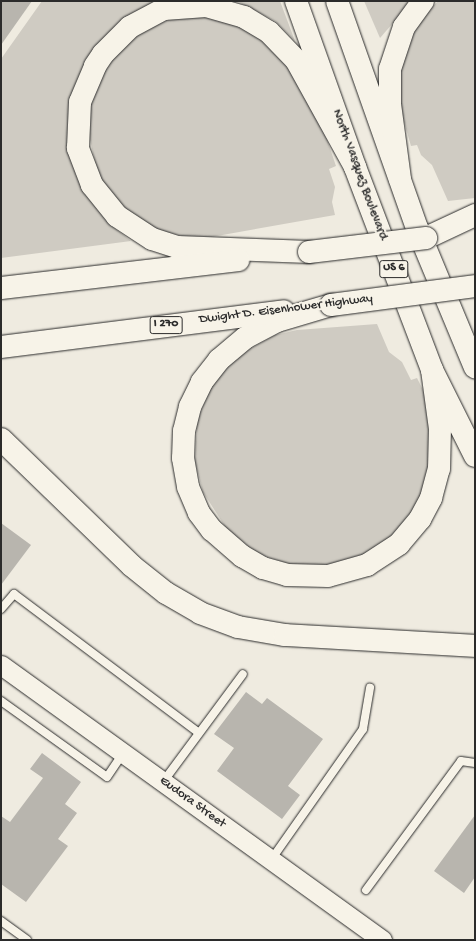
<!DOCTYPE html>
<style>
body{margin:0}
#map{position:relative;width:476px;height:941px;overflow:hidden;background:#efebe0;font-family:"Gochi Hand",sans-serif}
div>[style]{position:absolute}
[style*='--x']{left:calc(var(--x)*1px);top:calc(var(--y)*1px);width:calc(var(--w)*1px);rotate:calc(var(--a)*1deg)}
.green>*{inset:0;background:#cfcbc2}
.building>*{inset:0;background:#b8b5ae}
.roads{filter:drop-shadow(0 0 1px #2b2b2b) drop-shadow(0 0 1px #2b2b2b)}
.service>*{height:8px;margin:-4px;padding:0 4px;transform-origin:4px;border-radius:4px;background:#f7f3e8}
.tertiary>*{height:19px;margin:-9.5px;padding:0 9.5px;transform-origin:9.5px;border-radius:9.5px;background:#f7f3e8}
.trunk>*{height:22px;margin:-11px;padding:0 11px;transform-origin:11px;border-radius:11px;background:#f7f3e8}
.motorway>*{height:22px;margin:-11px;padding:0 11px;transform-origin:11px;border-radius:11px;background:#f7f3e8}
.bridges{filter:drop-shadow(0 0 1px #2b2b2b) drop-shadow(0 0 1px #2b2b2b)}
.motorway-bridge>*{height:22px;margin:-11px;padding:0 11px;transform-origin:11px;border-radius:11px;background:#f7f3e8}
span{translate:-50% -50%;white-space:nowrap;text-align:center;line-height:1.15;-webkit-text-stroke:4px #f7f3e8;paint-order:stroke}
.shield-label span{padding:1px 3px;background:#f7f3e8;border:1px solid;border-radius:3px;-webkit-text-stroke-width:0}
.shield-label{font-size:12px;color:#2b2b2b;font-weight:700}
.street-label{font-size:13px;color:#2b2b2b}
.frame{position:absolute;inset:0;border:2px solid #2b2b2b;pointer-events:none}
</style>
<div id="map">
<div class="green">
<div style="clip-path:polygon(42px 1px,158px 1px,125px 19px,98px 44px,79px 77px,69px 106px,113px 227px,131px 241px,1px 258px,1px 59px)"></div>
<div style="clip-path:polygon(237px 1px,280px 1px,295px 41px,275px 21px)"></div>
<div style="clip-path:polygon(364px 1px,412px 1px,380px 38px)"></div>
<div style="clip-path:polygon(438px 1px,475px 1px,475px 198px,448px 201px,432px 165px,421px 155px,417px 145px,411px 146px,398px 101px,398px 78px,409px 37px,420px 20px)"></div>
<div style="clip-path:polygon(201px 15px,263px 34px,313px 98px,336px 166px,329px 169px,335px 187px,332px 202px,335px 215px,211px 237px,182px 236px,154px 229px,127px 213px,107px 189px,97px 171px,89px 135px,91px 104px,106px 67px,133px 37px,153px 25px,172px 19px)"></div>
<div style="clip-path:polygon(377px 324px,389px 352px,402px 362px,411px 380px,417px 378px,426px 396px,436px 438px,418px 509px,383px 547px,327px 568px,299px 567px,258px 554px,226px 528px,203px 492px,195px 462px,197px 422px,210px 387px,239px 355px,275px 335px,297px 330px)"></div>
</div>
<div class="building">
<div style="clip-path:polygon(1px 1px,32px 1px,1px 45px)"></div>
<div style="clip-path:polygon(1px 523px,31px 545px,1px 585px)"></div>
<div style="clip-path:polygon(246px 692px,262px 704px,267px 698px,323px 739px,288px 786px,300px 795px,282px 819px,217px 771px,234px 748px,214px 734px)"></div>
<div style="clip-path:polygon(42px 753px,81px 782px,65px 804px,77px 813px,58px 839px,68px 846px,26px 902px,1px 884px,1px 816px,10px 822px,43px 778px,30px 769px)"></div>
<div style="clip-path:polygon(475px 815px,475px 877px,464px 893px,434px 871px)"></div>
</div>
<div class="roads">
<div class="service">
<div style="--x:1;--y:609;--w:20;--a:-49"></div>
<div style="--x:14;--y:594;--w:231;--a:36.9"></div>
<div style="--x:1;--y:701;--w:130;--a:35.6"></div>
<div style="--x:107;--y:777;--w:29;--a:-56"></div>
<div style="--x:163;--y:782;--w:134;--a:-53.5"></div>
<div style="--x:271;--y:860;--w:160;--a:-54.9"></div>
<div style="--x:363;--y:729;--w:42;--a:-80.3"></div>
<div style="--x:366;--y:890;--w:160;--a:-53.6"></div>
<div style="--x:461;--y:761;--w:14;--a:8"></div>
<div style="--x:1;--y:921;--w:32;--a:36"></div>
</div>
<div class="tertiary">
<div style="--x:1;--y:665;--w:470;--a:35.8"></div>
</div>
<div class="trunk">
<div style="--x:296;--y:1;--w:176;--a:70.4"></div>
<div style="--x:355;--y:167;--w:217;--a:69.2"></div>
<div style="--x:432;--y:370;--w:96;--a:63.4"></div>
<div style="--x:337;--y:1;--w:241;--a:70.6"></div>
<div style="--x:417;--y:228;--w:151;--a:67.4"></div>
</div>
<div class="motorway">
<div style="--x:400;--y:179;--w:76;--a:-97.6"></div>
<div style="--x:390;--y:104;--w:35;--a:-90"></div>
<div style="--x:390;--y:69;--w:44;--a:-71.6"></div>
<div style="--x:404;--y:27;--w:32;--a:-54"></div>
<div style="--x:426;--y:238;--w:54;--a:-25.1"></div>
<div style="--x:309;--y:252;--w:132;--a:-177.8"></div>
<div style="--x:177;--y:247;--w:26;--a:-162"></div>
<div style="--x:152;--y:239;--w:42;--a:-146.7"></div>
<div style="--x:117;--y:216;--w:40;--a:-129"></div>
<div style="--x:92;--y:185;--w:40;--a:-111"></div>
<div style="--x:78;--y:148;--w:46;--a:-87.5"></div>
<div style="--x:80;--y:102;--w:39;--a:-67"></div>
<div style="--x:95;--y:66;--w:14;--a:-56"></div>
<div style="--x:103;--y:54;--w:38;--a:-45"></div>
<div style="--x:130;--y:27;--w:38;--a:-28"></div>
<div style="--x:164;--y:9;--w:42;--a:-4.1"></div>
<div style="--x:206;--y:6;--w:40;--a:16"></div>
<div style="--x:244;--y:17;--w:29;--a:31"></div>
<div style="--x:269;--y:32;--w:39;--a:46"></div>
<div style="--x:296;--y:60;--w:122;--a:61.1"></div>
<div style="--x:1;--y:288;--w:239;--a:-6.7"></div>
<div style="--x:331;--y:305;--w:56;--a:163.5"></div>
<div style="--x:277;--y:321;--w:36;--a:152"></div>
<div style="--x:245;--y:338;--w:34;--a:140"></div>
<div style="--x:219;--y:360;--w:28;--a:128"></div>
<div style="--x:202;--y:382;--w:28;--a:116"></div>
<div style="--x:190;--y:407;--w:25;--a:104"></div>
<div style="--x:184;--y:431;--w:27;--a:92"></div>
<div style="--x:183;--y:458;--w:29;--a:80"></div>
<div style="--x:188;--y:487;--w:28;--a:67"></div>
<div style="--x:199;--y:513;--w:21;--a:53"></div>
<div style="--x:212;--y:530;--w:40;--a:41"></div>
<div style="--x:242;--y:556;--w:24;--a:30"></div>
<div style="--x:263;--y:568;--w:25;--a:16"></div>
<div style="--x:287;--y:575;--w:41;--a:1.4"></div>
<div style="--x:328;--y:576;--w:41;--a:-15.8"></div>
<div style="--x:367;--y:565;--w:38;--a:-33"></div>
<div style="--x:399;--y:544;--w:33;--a:-50"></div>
<div style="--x:420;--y:519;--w:24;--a:-62"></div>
<div style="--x:431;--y:498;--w:30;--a:-75"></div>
<div style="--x:439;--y:469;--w:40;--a:-88.6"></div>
<div style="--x:440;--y:429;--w:60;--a:-97.7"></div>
<div style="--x:1;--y:347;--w:285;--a:-7.2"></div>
<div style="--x:1;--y:439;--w:182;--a:44.1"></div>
<div style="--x:132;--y:566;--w:43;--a:38.5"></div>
<div style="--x:166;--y:593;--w:39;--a:30"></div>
<div style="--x:200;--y:613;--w:40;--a:20.2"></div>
<div style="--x:238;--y:627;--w:48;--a:9.7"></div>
<div style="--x:285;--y:635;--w:190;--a:3.3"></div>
</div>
</div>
<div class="bridges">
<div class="motorway-bridge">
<div style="--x:309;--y:252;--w:118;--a:-6.8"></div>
<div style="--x:331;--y:305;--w:145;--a:-7.5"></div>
</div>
</div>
<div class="shield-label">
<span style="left:394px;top:269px">US 6</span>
<span style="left:166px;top:325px">I 270</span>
</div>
<div class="street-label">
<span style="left:359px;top:175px;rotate:70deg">North Vasquez Boulevard</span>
<span style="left:286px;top:310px;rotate:-7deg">Dwight D. Eisenhower Highway</span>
<span style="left:192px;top:803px;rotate:36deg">Eudora Street</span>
</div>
<div class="frame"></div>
</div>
